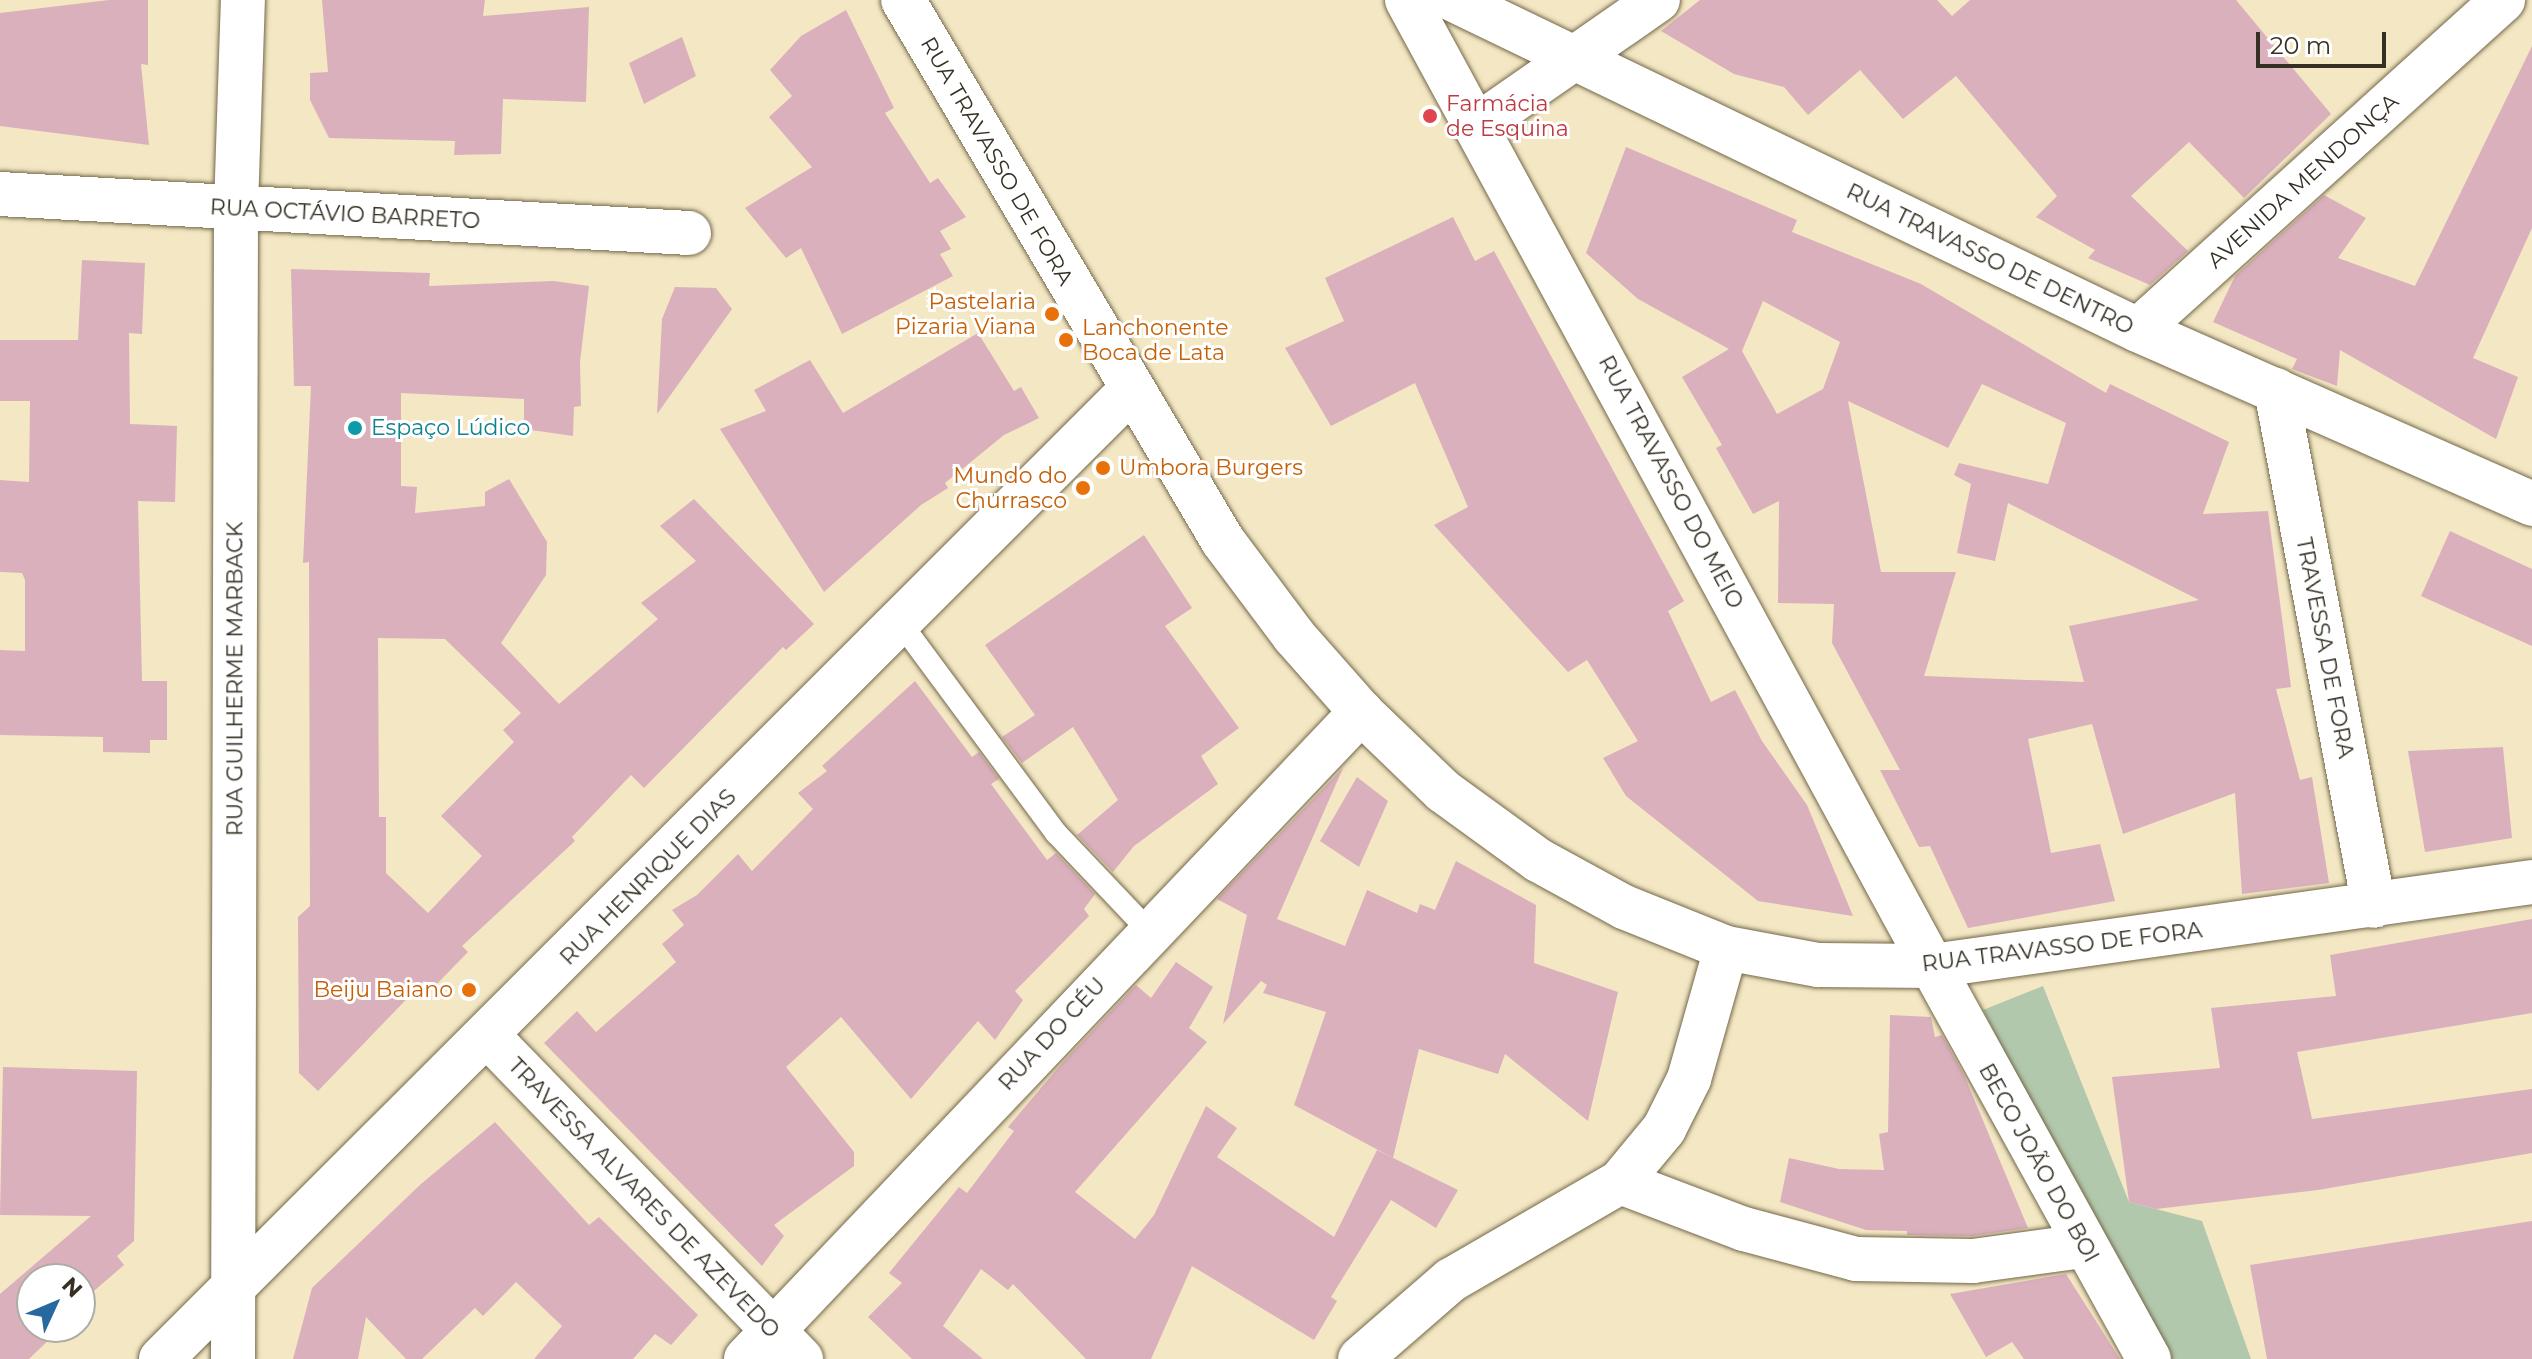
<!DOCTYPE html>
<meta charset="utf-8">
<style>
body{margin:0}
#map{position:relative;width:2532px;height:1359px;overflow:hidden;background:#f3e7c4;font-family:Montserrat,sans-serif}
div>[style]{position:absolute}
[style*='--x']{left:calc(var(--x)*1px);top:calc(var(--y)*1px);width:calc(var(--w)*1px);rotate:calc(var(--a)*1deg)}
.green>*{inset:0;background:#b2c8ac}
.building>*{inset:0;background:#dbb0bd}
.roads{filter:drop-shadow(0 0 2px #736849) drop-shadow(0 0 2px #736849)}
.service>*{height:22px;margin:-11px;padding:0 11px;transform-origin:11px;border-radius:11px;background:#fff}
.minor>*{height:44px;margin:-22px;padding:0 22px;transform-origin:22px;border-radius:22px;background:#fff}
.tertiary>*{height:44px;margin:-22px;padding:0 22px;transform-origin:22px;border-radius:22px;background:#fff}
.secondary>*{height:44px;margin:-22px;padding:0 22px;transform-origin:22px;border-radius:22px;background:#fff}
.dots>*{width:22px;height:22px;translate:-50% -50%;box-sizing:border-box;border:4px solid #fff;border-radius:50%}
span{translate:-50% -50%;white-space:nowrap;text-align:center;line-height:1.15;-webkit-text-stroke:6px #fff;paint-order:stroke}
.health-label{font-size:22px;color:#be3a42}
.left{translate:0 -50%;text-align:left}
.street-label{font-size:22px;color:#353023}
.food-label{font-size:22px;color:#c56008}
.right{translate:-100% -50%;text-align:right}
.culture-label{font-size:22px;color:#0d838f}
.north{position:absolute;left:16px;top:1263px;width:80px;height:80px;box-sizing:border-box;background:#fff;border:2px solid #aeaca7;border-radius:50%;rotate:46deg;font-size:22px;font-weight:700;line-height:32px;text-align:center;color:#353023}
.north::after{content:'';display:block;margin:auto;width:28px;height:36px;background:#27689e;clip-path:polygon(50% 0,100% 100%,50% 72%,0 100%)}
.scale{position:absolute;left:2256px;top:32px;width:130px;height:36px;box-sizing:border-box;border:4px solid #353023;border-top:0;padding-left:10px;font-size:24px;line-height:28px;white-space:nowrap;color:#353023;-webkit-text-stroke:6px #fff;paint-order:stroke}
</style>
<div id="map">
<div class="green">
<div style="clip-path:polygon(2043px 986px,2129px 1202px,2202px 1221px,2251px 1359px,2171px 1359px,2103px 1243px,1983px 1010px)"></div>
</div>
<div class="building">
<div style="clip-path:polygon(109px 0,148px 0,148px 65px,141px 64px,149px 145px,0 126px,0 13px)"></div>
<div style="clip-path:polygon(322px 0,485px 0,483px 16px,589px 7px,586px 102px,503px 99px,501px 154px,454px 155px,455px 141px,329px 138px,310px 100px,310px 73px,328px 72px)"></div>
<div style="clip-path:polygon(1700px 0,1937px 0,1952px 16px,1970px 0,2236px 0,2331px 114px,2244px 198px,2189px 142px,2131px 196px,2188px 251px,2150px 285px,2088px 258px,2095px 250px,2036px 217px,2057px 196px,1956px 76px,1903px 119px,1860px 70px,1808px 115px,1784px 87px,1734px 74px,1661px 31px)"></div>
<div style="clip-path:polygon(846px 10px,894px 108px,885px 113px,930px 183px,938px 178px,966px 217px,940px 231px,951px 249px,940px 254px,953px 276px,842px 334px,801px 248px,786px 258px,745px 208px,812px 167px,769px 117px,792px 96px,770px 70px,801px 36px)"></div>
<div style="clip-path:polygon(682px 37px,696px 76px,644px 104px,629px 63px)"></div>
<div style="clip-path:polygon(2532px 46px,2532px 228px,2473px 358px,2518px 377px,2496px 439px,2340px 350px,2337px 386px,2292px 369px,2297px 359px,2213px 322px,2235px 276px,2324px 195px,2366px 218px,2338px 258px,2415px 286px)"></div>
<div style="clip-path:polygon(evenodd,1626px 147px,1797px 220px,1792px 232px,1921px 284px,2106px 393px,2110px 384px,2229px 442px,2203px 514px,2268px 511px,2291px 687px,2276px 689px,2300px 780px,2312px 777px,2329px 883px,2242px 894px,2235px 793px,2123px 834px,2092px 724px,2028px 739px,2051px 853px,2100px 844px,2115px 901px,1968px 928px,1930px 846px,1919px 847px,1880px 770px,1900px 770px,1832px 643px,1834px 604px,1778px 603px,1779px 501px,1753px 514px,1716px 448px,1722px 445px,1682px 377px,1729px 349px,1638px 299px,1586px 253px,1626px 147px,1763px 301px,1840px 342px,1823px 389px,1777px 414px,1742px 351px,1763px 301px,1626px 147px,1982px 384px,2066px 423px,2048px 484px,1959px 463px,1954px 475px,1971px 484px,1957px 553px,1995px 561px,2008px 503px,2199px 600px,2069px 626px,2084px 682px,1924px 676px,1956px 572px,1881px 572px,1848px 401px,1948px 448px,1982px 384px)"></div>
<div style="clip-path:polygon(1453px 217px,1475px 261px,1494px 251px,1684px 601px,1668px 611px,1711px 702px,1735px 690px,1762px 741px,1807px 805px,1853px 916px,1758px 901px,1626px 796px,1603px 758px,1638px 741px,1587px 660px,1568px 672px,1434px 525px,1468px 507px,1415px 383px,1331px 426px,1285px 348px,1344px 321px,1325px 278px)"></div>
<div style="clip-path:polygon(82px 260px,145px 263px,142px 334px,129px 333px,130px 424px,177px 426px,175px 502px,138px 501px,142px 681px,167px 681px,167px 740px,150px 740px,150px 753px,103px 752px,103px 737px,0 735px,0 650px,25px 651px,25px 580px,22px 573px,0 572px,0 480px,29px 482px,30px 401px,0 401px,0 340px,78px 340px)"></div>
<div style="clip-path:polygon(evenodd,291px 269px,430px 273px,429px 286px,554px 281px,589px 286px,580px 362px,581px 406px,574px 407px,573px 436px,524px 429px,524px 399px,401px 393px,401px 486px,417px 487px,415px 513px,485px 506px,485px 492px,509px 479px,547px 542px,546px 575px,501px 643px,559px 704px,658px 619px,641px 603px,696px 561px,660px 526px,694px 499px,814px 624px,786px 650px,783px 647px,644px 788px,631px 775px,572px 837px,575px 841px,462px 946px,468px 952px,432px 989px,424px 981px,318px 1091px,299px 1073px,298px 917px,310px 906px,309px 562px,303px 563px,311px 386px,294px 386px,291px 269px,378px 638px,445px 639px,521px 713px,503px 730px,514px 742px,441px 816px,482px 856px,428px 913px,386px 873px,386px 817px,379px 817px,378px 638px)"></div>
<div style="clip-path:polygon(675px 287px,716px 288px,732px 309px,657px 414px,662px 319px)"></div>
<div style="clip-path:polygon(978px 333px,1014px 391px,1021px 387px,1039px 418px,1004px 435px,945px 483px,948px 488px,921px 505px,824px 592px,720px 429px,766px 411px,754px 390px,810px 360px,843px 413px)"></div>
<div style="clip-path:polygon(2450px 531px,2532px 569px,2532px 646px,2421px 596px)"></div>
<div style="clip-path:polygon(1144px 535px,1192px 608px,1165px 626px,1239px 728px,1201px 756px,1218px 784px,1134px 846px,1113px 872px,1077px 835px,1118px 800px,1073px 727px,1022px 763px,1002px 737px,1035px 715px,985px 645px)"></div>
<div style="clip-path:polygon(915px 681px,972px 757px,979px 752px,999px 779px,991px 784px,1047px 860px,1056px 853px,1095px 894px,1084px 909px,1089px 916px,1015px 991px,1023px 1000px,995px 1040px,978px 1021px,911px 1099px,841px 1017px,786px 1067px,854px 1152px,854px 1166px,774px 1225px,784px 1236px,762px 1266px,544px 1043px,577px 1011px,596px 1032px,676px 962px,662px 944px,684px 925px,672px 910px,697px 895px,738px 854px,752px 871px,813px 809px,798px 793px,827px 771px,822px 766px)"></div>
<div style="clip-path:polygon(2503px 747px,2512px 838px,2425px 852px,2408px 751px)"></div>
<div style="clip-path:polygon(1343px 768px,1277px 919px,1345px 946px,1367px 890px,1417px 913px,1420px 904px,1435px 910px,1456px 861px,1536px 905px,1534px 963px,1618px 992px,1588px 1121px,1505px 1054px,1498px 1074px,1419px 1049px,1393px 1158px,1294px 1105px,1326px 1012px,1263px 993px,1267px 985px,1261px 981px,1223px 1024px,1247px 915px,1217px 899px)"></div>
<div style="clip-path:polygon(1357px 777px,1388px 801px,1359px 867px,1320px 841px)"></div>
<div style="clip-path:polygon(2532px 919px,2532px 1013px,2297px 1052px,2312px 1119px,2532px 1089px,2532px 1153px,2318px 1190px,2156px 1209px,2129px 1202px,2112px 1077px,2220px 1068px,2211px 1008px,2336px 996px,2330px 955px)"></div>
<div style="clip-path:polygon(1176px 962px,1213px 987px,1189px 1028px,1207px 1042px,1075px 1192px,1135px 1239px,1154px 1215px,1206px 1106px,1237px 1128px,1217px 1157px,1334px 1237px,1377px 1150px,1458px 1190px,1436px 1228px,1391px 1200px,1331px 1297px,1337px 1301px,1314px 1340px,1192px 1266px,1151px 1359px,1086px 1359px,1013px 1284px,1008px 1290px,981px 1269px,943px 1326px,983px 1359px,912px 1359px,868px 1317px,902px 1283px,889px 1273px,959px 1187px,967px 1193px,1014px 1131px,1008px 1127px,1063px 1062px,1136px 985px,1151px 998px)"></div>
<div style="clip-path:polygon(1890px 1015px,1931px 1017px,1935px 1037px,1942px 1035px,1964px 1075px,2028px 1228px,1972px 1236px,1907px 1235px,1907px 1231px,1866px 1230px,1780px 1202px,1789px 1158px,1839px 1169px,1884px 1170px,1879px 1134px,1888px 1132px)"></div>
<div style="clip-path:polygon(3px 1067px,137px 1071px,134px 1241px,117px 1256px,124px 1265px,80px 1303px,80px 1279px,32px 1279px,32px 1327px,52px 1327px,57px 1332px,29px 1359px,0 1359px,0 1294px,91px 1216px,0 1215px)"></div>
<div style="clip-path:polygon(495px 1122px,589px 1225px,599px 1217px,698px 1315px,671px 1345px,655px 1334px,633px 1359px,534px 1359px,562px 1326px,516px 1282px,483px 1316px,475px 1308px,422px 1359px,406px 1359px,366px 1317px,358px 1359px,293px 1359px,312px 1288px,421px 1184px)"></div>
<div style="clip-path:polygon(2532px 1221px,2532px 1359px,2267px 1359px,2250px 1265px)"></div>
<div style="clip-path:polygon(2066px 1274px,2120px 1359px,2024px 1359px,2012px 1342px,1986px 1357px,1950px 1294px)"></div>
</div>
<div class="roads">
<div class="service">
<div style="--x:902;--y:625;--w:259;--a:53.5"></div>
<div style="--x:1056;--y:833;--w:135;--a:46.5"></div>
</div>
<div class="minor">
<div style="--x:1407;--y:0;--w:1099;--a:61.48"></div>
<div style="--x:1454;--y:0;--w:759;--a:25.76"></div>
<div style="--x:2138;--y:330;--w:431;--a:23.8"></div>
<div style="--x:1478;--y:125;--w:219;--a:-34.8"></div>
<div style="--x:0;--y:194;--w:690;--a:3.24"></div>
<div style="--x:2138;--y:330;--w:492;--a:-42.1"></div>
<div style="--x:2276;--y:390;--w:525;--a:79.25"></div>
<div style="--x:488;--y:1036;--w:450;--a:45.9"></div>
<div style="--x:1620;--y:1182;--w:133;--a:20.8"></div>
<div style="--x:1744;--y:1229;--w:116;--a:15"></div>
<div style="--x:1856;--y:1259;--w:117;--a:1"></div>
<div style="--x:1973;--y:1261;--w:111;--a:-7.8"></div>
<div style="--x:233;--y:1359;--w:1151;--a:-89.85"></div>
<div style="--x:236;--y:208;--w:208;--a:-88.1"></div>
<div style="--x:746;--y:1359;--w:893;--a:-46.45"></div>
<div style="--x:1360;--y:1359;--w:121;--a:-41"></div>
<div style="--x:1451;--y:1280;--w:195;--a:-30.1"></div>
<div style="--x:1620;--y:1182;--w:69;--a:-50.3"></div>
<div style="--x:1664;--y:1129;--w:56;--a:-63.4"></div>
<div style="--x:1689;--y:1079;--w:136;--a:-74.2"></div>
</div>
<div class="tertiary">
<div style="--x:1932;--y:966;--w:449;--a:61.1"></div>
<div style="--x:161;--y:1359;--w:1371;--a:-44.97"></div>
</div>
<div class="secondary">
<div style="--x:903;--y:0;--w:629;--a:59.4"></div>
<div style="--x:1223;--y:541;--w:119;--a:53.2"></div>
<div style="--x:1294;--y:636;--w:101;--a:48.6"></div>
<div style="--x:1361;--y:712;--w:114;--a:43.9"></div>
<div style="--x:1443;--y:791;--w:117;--a:36"></div>
<div style="--x:1538;--y:860;--w:98;--a:28.7"></div>
<div style="--x:1624;--y:907;--w:110;--a:21.9"></div>
<div style="--x:1726;--y:948;--w:94;--a:10.5"></div>
<div style="--x:1818;--y:965;--w:114;--a:0.5"></div>
<div style="--x:1932;--y:966;--w:606;--a:-7.97"></div>
</div>
</div>
<div class="dots">
<div style="left:1430px;top:116px;background:#e0444e"></div>
<div style="left:1052px;top:314px;background:#e8710a"></div>
<div style="left:1066px;top:340px;background:#e8710a"></div>
<div style="left:355px;top:428px;background:#0f9aa8"></div>
<div style="left:1103px;top:468px;background:#e8710a"></div>
<div style="left:1083px;top:488px;background:#e8710a"></div>
<div style="left:469px;top:990px;background:#e8710a"></div>
</div>
<div class="health-label">
<span class="left" style="left:1446px;top:116px">Farmácia<br>de Esquina</span>
</div>
<div class="street-label">
<span style="left:997px;top:161px;rotate:60deg">RUA TRAVASSO DE FORA</span>
<span style="left:2303px;top:181px;rotate:-42deg">AVENIDA MENDONÇA</span>
<span style="left:345px;top:214px;rotate:3deg">RUA OCTÁVIO BARRETO</span>
<span style="left:1990px;top:259px;rotate:26deg">RUA TRAVASSO DE DENTRO</span>
<span style="left:1671px;top:482px;rotate:62deg">RUA TRAVASSO DO MEIO</span>
<span style="left:2325px;top:648px;rotate:79deg">TRAVESSA DE FORA</span>
<span style="left:235px;top:679px;rotate:-90deg">RUA GUILHERME MARBACK</span>
<span style="left:648px;top:877px;rotate:-45deg">RUA HENRIQUE DIAS</span>
<span style="left:2062px;top:947px;rotate:-7deg">RUA TRAVASSO DE FORA</span>
<span style="left:1052px;top:1034px;rotate:-47deg">RUA DO CÉU</span>
<span style="left:2039px;top:1163px;rotate:61deg">BECO JOÃO DO BOI</span>
<span style="left:644px;top:1198px;rotate:46deg">TRAVESSA ALVARES DE AZEVEDO</span>
</div>
<div class="food-label">
<span class="right" style="left:1036px;top:314px">Pastelaria<br>Pizaria Viana</span>
<span class="left" style="left:1082px;top:340px">Lanchonente<br>Boca de Lata</span>
<span class="left" style="left:1119px;top:468px">Umbora Burgers</span>
<span class="right" style="left:1067px;top:488px">Mundo do<br>Churrasco</span>
<span class="right" style="left:453px;top:990px">Beiju Baiano</span>
</div>
<div class="culture-label">
<span class="left" style="left:371px;top:428px">Espaço Lúdico</span>
</div>
<div class="north">N</div>
<div class="scale">20 m</div>
</div>
